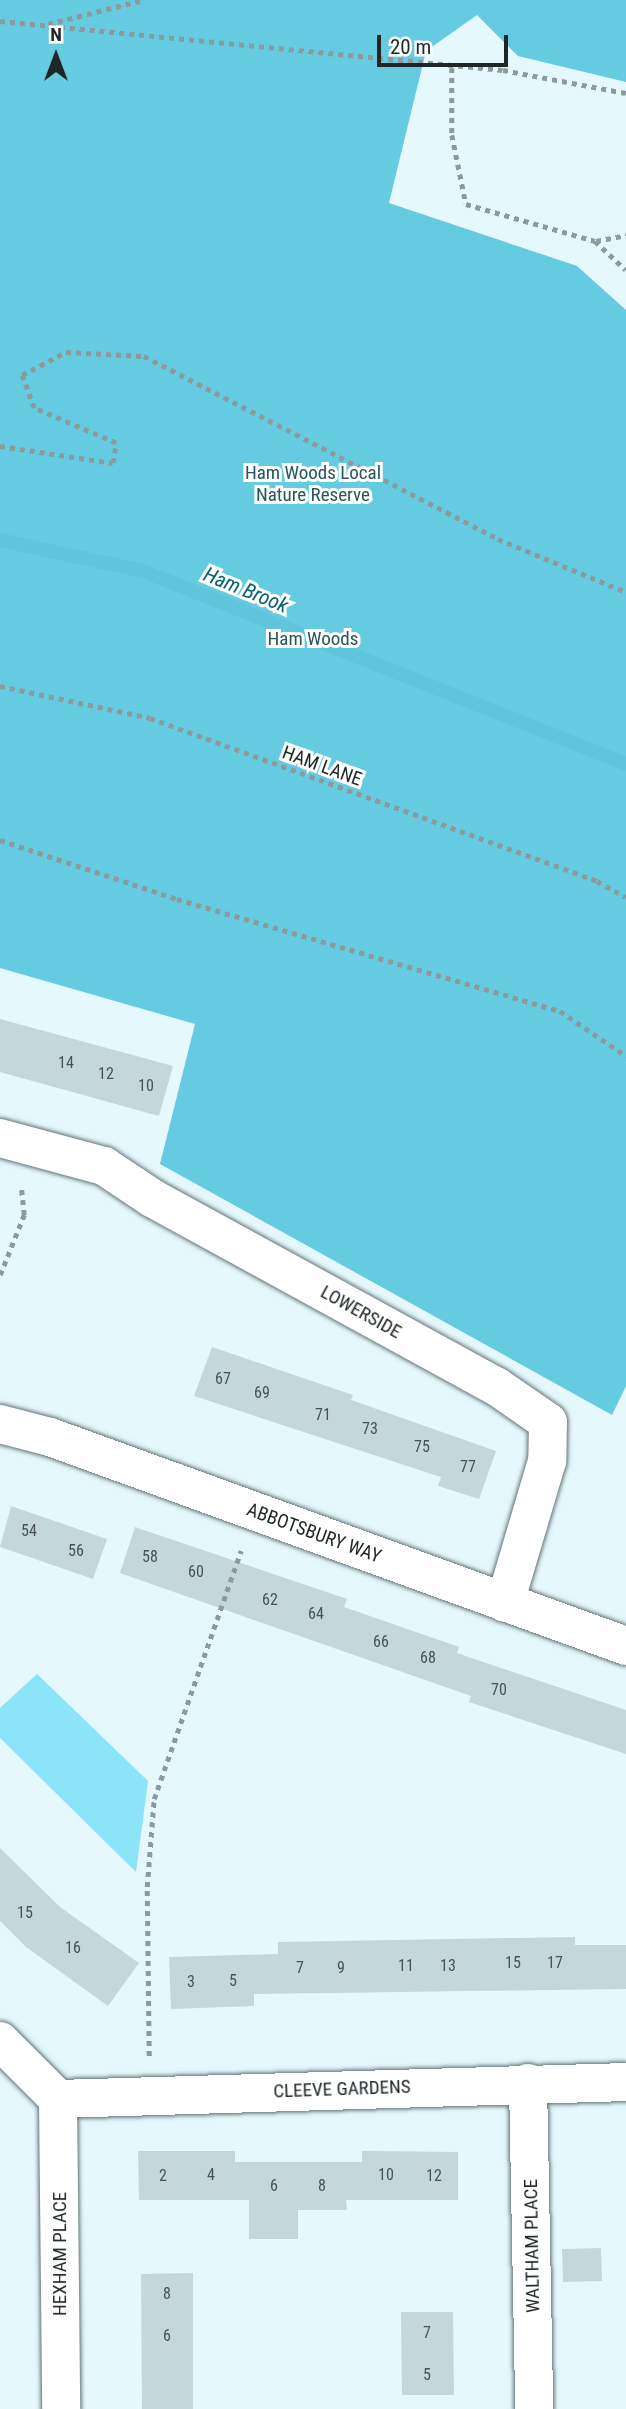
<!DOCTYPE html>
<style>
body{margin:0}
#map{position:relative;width:626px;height:2409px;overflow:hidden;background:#e5f8fd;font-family:"Roboto Condensed",sans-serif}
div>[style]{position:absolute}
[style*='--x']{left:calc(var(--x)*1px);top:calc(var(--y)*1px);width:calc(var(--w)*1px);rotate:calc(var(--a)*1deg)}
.green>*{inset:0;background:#8be4f7}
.forest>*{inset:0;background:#65cbe0}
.stream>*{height:14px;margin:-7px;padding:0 7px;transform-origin:7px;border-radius:7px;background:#60c5da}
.building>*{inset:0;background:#c4d7db}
.path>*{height:4.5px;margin-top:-2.25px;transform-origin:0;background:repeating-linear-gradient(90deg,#8c9a9e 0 5px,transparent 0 10px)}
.roads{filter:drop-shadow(0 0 2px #637478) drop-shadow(0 0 2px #637478)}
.minor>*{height:38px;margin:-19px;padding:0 19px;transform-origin:19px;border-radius:19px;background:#fff}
span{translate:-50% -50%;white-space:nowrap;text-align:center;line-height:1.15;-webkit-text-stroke:6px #fff;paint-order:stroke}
.number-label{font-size:16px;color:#485255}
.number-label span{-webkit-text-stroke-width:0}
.park-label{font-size:19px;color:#27545d}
.street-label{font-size:19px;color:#1f2628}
.water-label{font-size:21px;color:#086170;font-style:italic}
.north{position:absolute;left:21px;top:21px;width:70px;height:70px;-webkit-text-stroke:5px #fff;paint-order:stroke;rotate:0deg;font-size:19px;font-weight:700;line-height:28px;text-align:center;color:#1f2628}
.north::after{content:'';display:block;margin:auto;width:24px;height:32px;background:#1f2628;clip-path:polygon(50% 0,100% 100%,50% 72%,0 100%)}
.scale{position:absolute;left:377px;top:35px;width:131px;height:32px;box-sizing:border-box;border:4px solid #1f2628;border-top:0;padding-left:9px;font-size:21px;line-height:24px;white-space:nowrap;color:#1f2628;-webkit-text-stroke:5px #fff;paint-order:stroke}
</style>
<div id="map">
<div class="green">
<div style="clip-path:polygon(37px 1674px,148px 1781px,136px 1872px,0 1738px,0 1708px)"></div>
</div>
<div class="forest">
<div style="clip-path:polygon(0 0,626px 0,626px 82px,518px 56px,477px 15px,426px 51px,389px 203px,577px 266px,626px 310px,626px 1386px,612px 1415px,160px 1164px,195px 1024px,0 968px)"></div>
</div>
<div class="stream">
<div style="--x:0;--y:540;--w:146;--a:12.2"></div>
<div style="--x:143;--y:571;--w:520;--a:21.78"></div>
</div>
<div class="building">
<div style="clip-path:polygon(0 1019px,173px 1066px,159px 1116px,0 1072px)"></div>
<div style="clip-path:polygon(212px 1347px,353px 1395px,351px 1400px,496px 1451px,479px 1499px,438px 1486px,441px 1477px,194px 1396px)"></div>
<div style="clip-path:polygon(11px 1506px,107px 1539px,93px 1579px,0 1547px)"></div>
<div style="clip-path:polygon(135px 1527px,347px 1599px,344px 1607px,459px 1647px,457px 1653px,626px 1710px,626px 1754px,469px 1702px,471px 1696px,120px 1573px)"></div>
<div style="clip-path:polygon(0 1848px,60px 1907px,139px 1963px,108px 2006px,26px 1947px,0 1921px)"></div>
<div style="clip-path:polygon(575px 1937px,575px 1945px,626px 1945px,626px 1989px,254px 1994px,254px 2006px,171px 2009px,169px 1957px,278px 1954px,278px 1942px)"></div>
<div style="clip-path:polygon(138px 2151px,235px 2151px,235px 2162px,362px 2162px,362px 2151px,458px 2152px,458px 2200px,346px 2200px,347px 2210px,298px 2210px,298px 2239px,249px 2239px,249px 2200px,139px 2200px)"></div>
<div style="clip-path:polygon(601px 2248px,602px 2281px,563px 2282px,562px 2249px)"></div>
<div style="clip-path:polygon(193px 2273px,193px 2409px,142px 2409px,141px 2274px)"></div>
<div style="clip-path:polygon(401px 2312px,453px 2312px,454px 2395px,402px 2395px)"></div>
</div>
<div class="path">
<div style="--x:0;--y:21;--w:505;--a:5.56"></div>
<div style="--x:503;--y:70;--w:125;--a:10.6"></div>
<div style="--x:48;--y:24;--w:98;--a:-14.2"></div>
<div style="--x:452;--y:68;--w:67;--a:90"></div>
<div style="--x:452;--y:135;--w:70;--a:78.5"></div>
<div style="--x:466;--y:204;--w:134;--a:16"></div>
<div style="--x:595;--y:241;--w:42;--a:43.1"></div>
<div style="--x:596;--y:241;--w:31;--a:-11"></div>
<div style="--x:0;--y:446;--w:114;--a:8.6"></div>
<div style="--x:113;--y:463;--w:20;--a:-81"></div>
<div style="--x:116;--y:443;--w:89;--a:-156.9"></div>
<div style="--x:34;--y:408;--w:35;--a:-110"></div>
<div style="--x:22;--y:375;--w:50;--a:-27.6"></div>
<div style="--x:66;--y:352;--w:78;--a:2.9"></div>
<div style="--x:144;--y:356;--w:399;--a:27.3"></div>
<div style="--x:498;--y:539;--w:139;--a:22.5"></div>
<div style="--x:0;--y:686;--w:153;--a:12"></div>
<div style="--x:150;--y:718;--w:476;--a:20"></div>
<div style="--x:597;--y:881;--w:33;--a:29"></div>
<div style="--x:0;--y:840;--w:187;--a:18.4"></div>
<div style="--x:177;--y:899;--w:399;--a:16.3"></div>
<div style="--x:560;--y:1011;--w:80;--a:34.3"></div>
<div style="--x:0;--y:1275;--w:65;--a:-68.2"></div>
<div style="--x:24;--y:1215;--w:29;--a:-96"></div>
<div style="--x:149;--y:2056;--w:169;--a:-90.7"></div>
<div style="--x:147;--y:1887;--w:88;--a:-85.5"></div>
<div style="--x:154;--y:1799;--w:263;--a:-70.7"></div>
</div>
<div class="roads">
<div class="minor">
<div style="--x:0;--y:1138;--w:108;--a:15.1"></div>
<div style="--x:104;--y:1166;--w:58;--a:33.7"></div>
<div style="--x:152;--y:1198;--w:392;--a:28.7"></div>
<div style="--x:496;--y:1386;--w:63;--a:34.7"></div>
<div style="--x:548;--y:1422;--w:39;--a:91"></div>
<div style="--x:547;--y:1461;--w:148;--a:106.5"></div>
<div style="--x:0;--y:1424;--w:52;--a:14.6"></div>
<div style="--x:50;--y:1437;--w:613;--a:19.94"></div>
<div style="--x:0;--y:2041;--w:82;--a:45"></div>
<div style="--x:528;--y:2083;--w:326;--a:88.9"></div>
<div style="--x:58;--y:2099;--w:568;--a:-1.71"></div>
<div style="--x:58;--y:2099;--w:310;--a:89.4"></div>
</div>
</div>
<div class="number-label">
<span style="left:66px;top:1063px">14</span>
<span style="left:106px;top:1074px">12</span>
<span style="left:146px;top:1086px">10</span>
<span style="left:223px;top:1379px">67</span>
<span style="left:262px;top:1393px">69</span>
<span style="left:323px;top:1415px">71</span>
<span style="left:370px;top:1429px">73</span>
<span style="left:422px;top:1447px">75</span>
<span style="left:468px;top:1467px">77</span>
<span style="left:29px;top:1531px">54</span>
<span style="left:76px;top:1551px">56</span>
<span style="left:150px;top:1557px">58</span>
<span style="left:196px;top:1572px">60</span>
<span style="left:270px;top:1600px">62</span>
<span style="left:316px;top:1614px">64</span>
<span style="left:381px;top:1642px">66</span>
<span style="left:428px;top:1658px">68</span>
<span style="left:499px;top:1690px">70</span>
<span style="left:25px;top:1913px">15</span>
<span style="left:73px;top:1948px">16</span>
<span style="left:513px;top:1963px">15</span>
<span style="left:555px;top:1963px">17</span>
<span style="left:406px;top:1966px">11</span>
<span style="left:448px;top:1966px">13</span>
<span style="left:300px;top:1968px">7</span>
<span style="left:341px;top:1968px">9</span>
<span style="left:233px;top:1981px">5</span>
<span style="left:191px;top:1982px">3</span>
<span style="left:211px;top:2175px">4</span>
<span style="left:386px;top:2175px">10</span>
<span style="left:163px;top:2176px">2</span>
<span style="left:434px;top:2176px">12</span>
<span style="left:274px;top:2186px">6</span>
<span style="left:322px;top:2186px">8</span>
<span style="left:167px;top:2294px">8</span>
<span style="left:427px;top:2333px">7</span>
<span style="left:167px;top:2336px">6</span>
<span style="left:427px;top:2375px">5</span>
</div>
<div class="park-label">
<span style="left:313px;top:484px">Ham Woods Local<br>Nature Reserve</span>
<span style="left:313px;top:639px">Ham Woods</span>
</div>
<div class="street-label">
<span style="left:322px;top:766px;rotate:20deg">HAM LANE</span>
<span style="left:361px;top:1312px;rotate:29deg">LOWERSIDE</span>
<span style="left:314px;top:1533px;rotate:20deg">ABBOTSBURY WAY</span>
<span style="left:342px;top:2089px;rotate:-2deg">CLEEVE GARDENS</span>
<span style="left:532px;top:2246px;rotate:-91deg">WALTHAM PLACE</span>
<span style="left:60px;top:2254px;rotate:-90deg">HEXHAM PLACE</span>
</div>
<div class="water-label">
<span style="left:246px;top:590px;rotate:22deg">Ham Brook</span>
</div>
<div class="north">N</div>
<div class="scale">20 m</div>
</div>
